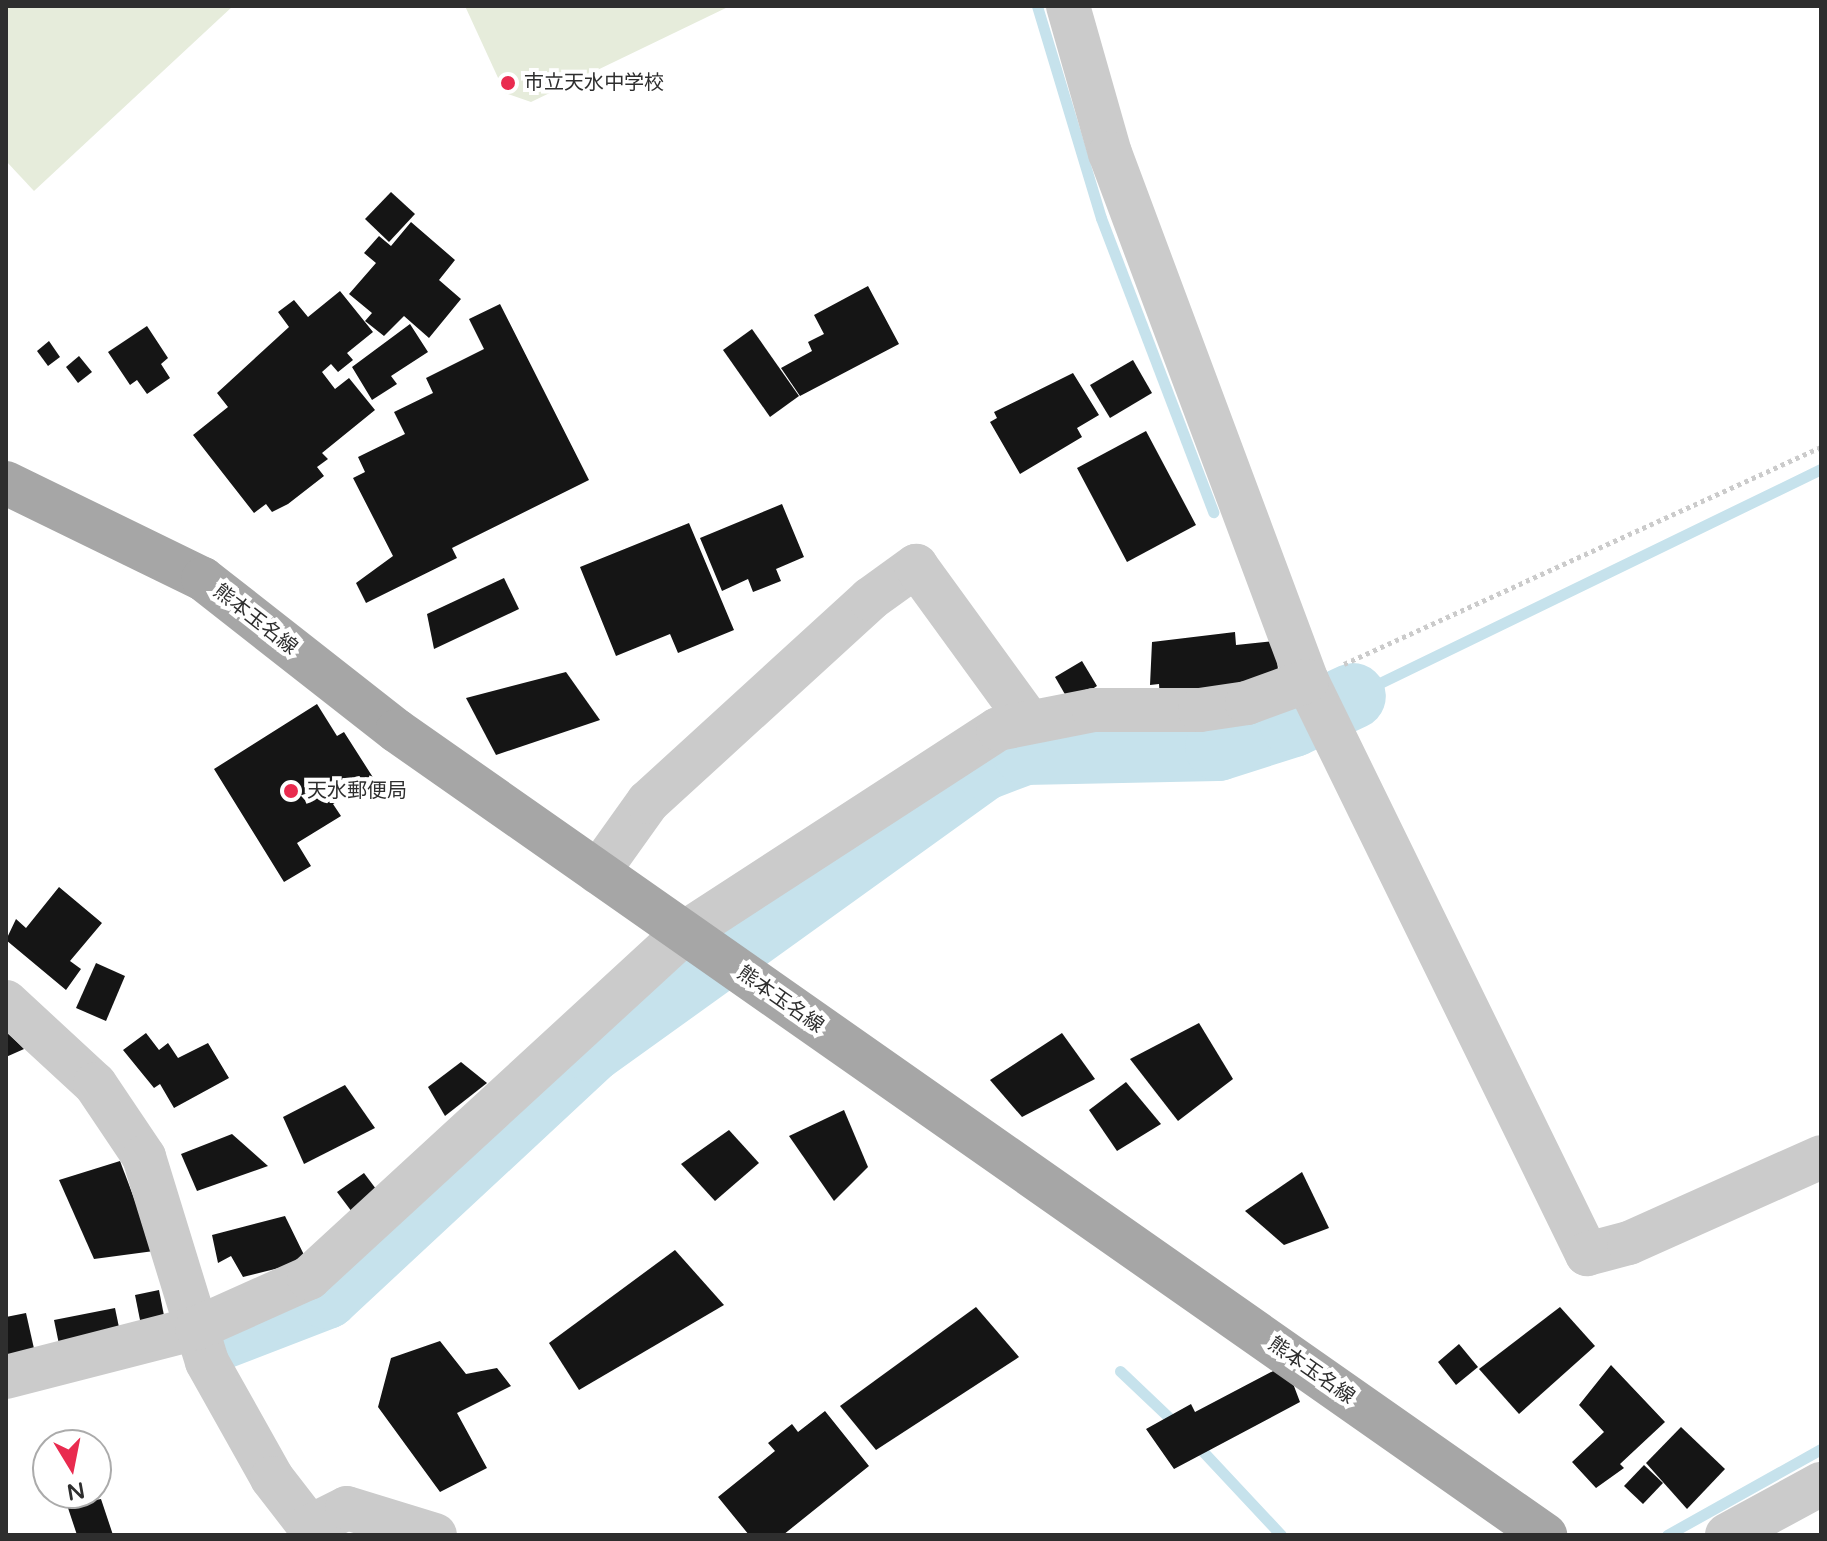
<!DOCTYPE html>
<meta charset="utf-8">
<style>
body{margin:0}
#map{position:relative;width:1827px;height:1541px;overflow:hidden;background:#fff;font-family:"Varela Round","Noto Sans JP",sans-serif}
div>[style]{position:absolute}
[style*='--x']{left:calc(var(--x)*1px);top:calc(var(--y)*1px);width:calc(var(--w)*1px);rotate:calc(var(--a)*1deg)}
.green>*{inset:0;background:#e6ecdb}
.stream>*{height:11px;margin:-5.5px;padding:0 5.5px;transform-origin:5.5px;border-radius:5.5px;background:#c6e2ec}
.river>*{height:66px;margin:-33px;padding:0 33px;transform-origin:33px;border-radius:33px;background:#c6e2ec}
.building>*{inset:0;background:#151515}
.path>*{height:5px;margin-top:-2.5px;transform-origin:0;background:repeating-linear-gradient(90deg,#cbcbcb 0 4px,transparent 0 8px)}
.minor>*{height:44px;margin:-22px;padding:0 22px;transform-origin:22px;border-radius:22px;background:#cbcbcb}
.major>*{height:44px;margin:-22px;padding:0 22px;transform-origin:22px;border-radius:22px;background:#a6a6a6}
.dots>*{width:22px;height:22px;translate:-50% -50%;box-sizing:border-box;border:4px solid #fff;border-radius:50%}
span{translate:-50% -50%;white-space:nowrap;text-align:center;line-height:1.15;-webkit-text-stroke:8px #fff;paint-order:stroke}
.poi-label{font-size:20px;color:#2e2e2e}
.left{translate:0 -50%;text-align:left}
.street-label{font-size:20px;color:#2e2e2e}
.frame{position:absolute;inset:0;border:8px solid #2e2e2e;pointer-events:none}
.north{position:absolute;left:32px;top:1429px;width:80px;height:80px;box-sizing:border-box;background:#fff;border:2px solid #ababab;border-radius:50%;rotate:170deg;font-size:22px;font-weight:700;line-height:32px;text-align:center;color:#2e2e2e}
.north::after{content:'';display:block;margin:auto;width:28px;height:36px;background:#e92b4f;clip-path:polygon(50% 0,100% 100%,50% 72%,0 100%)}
</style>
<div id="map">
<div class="green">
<div style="clip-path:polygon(6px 6px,233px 6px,34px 191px,6px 161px)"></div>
<div style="clip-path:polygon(465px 6px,730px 6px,531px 102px,505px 93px)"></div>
</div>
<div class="stream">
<div style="--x:1037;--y:6;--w:221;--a:73.2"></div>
<div style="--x:1101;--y:218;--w:315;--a:69.1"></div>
<div style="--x:1353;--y:696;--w:520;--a:-25.88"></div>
<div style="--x:1120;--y:1371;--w:79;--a:43.5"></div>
<div style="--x:1195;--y:1443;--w:126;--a:46.9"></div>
<div style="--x:1667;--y:1535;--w:176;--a:-29.2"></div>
</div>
<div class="river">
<div style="--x:220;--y:1337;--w:114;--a:-21.1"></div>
<div style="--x:326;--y:1296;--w:363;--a:-42.9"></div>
<div style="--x:592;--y:1049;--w:484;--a:-35.7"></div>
<div style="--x:985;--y:767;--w:43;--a:-20.6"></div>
<div style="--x:1025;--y:752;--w:193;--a:-1.2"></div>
<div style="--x:1218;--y:748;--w:79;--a:-17.7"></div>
<div style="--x:1293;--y:724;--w:66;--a:-25"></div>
</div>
<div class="building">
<div style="clip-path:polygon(391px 192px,415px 214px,389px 242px,365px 219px)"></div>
<div style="clip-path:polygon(411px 222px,455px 260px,439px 280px,461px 299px,429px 338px,404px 316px,384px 336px,365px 321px,372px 313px,349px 294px,376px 263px,364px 253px,379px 236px,391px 246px)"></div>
<div style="clip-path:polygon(868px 286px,899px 344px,800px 396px,781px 368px,812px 351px,808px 342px,824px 334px,814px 315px)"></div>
<div style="clip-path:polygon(340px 291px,373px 332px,347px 353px,353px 360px,338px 372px,331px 364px,322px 372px,335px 389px,349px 378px,375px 410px,322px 453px,328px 459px,317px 467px,324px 476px,288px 504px,272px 512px,266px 504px,254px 513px,193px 435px,228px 407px,217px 393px,289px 327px,278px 312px,294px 300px,308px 317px)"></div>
<div style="clip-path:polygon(500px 304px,589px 480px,452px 548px,457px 558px,366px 603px,356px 583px,393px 556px,353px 478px,365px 472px,358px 457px,405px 434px,394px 412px,433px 393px,426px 378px,484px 349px,469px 319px)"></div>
<div style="clip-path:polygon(410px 324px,428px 352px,391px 376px,397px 384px,372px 400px,352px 367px)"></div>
<div style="clip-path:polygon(147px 326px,168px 358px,161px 364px,170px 378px,147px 394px,137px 380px,130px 385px,108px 352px)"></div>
<div style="clip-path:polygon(752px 329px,799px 396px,770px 417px,723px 350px)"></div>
<div style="clip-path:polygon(49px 341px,60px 357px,48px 366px,37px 351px)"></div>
<div style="clip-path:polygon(79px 356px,92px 372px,78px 383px,66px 367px)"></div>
<div style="clip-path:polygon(1133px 360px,1152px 393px,1110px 418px,1090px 385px)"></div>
<div style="clip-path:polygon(1073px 373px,1099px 415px,1077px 428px,1082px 437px,1020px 474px,990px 422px,997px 418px,994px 412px)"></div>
<div style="clip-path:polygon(1146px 431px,1196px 525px,1127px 562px,1077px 468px)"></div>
<div style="clip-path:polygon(782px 504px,804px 557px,776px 569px,781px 581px,753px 592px,748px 579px,722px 591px,700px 538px)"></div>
<div style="clip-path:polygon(689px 523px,734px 630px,678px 653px,670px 634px,616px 656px,580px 567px)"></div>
<div style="clip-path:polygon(504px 578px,519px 609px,434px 649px,427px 614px)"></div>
<div style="clip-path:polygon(1235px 632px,1236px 645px,1275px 641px,1279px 679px,1160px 699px,1159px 684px,1150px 685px,1152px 642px)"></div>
<div style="clip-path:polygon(1082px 661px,1097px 686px,1070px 703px,1055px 677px)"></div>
<div style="clip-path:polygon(566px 672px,600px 720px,496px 755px,466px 698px)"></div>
<div style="clip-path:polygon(317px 704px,337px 736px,344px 732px,374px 779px,333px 804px,341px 816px,297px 843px,311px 866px,284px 882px,214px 769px)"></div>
<div style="clip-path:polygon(59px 887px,102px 923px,70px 961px,81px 969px,66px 990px,6px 940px,16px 919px,26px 928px)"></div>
<div style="clip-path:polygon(96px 963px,125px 976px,106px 1021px,76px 1008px)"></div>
<div style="clip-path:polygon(1199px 1023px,1233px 1079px,1178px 1121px,1130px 1059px)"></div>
<div style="clip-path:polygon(6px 1031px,24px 1049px,6px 1057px)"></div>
<div style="clip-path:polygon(146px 1033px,159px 1050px,168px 1043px,178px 1058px,208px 1043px,229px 1078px,174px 1108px,160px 1084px,154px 1088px,123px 1050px)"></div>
<div style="clip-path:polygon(1062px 1033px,1095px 1079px,1022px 1117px,990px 1080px)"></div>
<div style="clip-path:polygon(461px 1062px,487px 1083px,445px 1116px,428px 1087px)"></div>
<div style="clip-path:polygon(1126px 1082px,1161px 1124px,1117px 1151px,1089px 1110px)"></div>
<div style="clip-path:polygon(345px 1085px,375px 1128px,304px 1164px,283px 1117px)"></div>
<div style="clip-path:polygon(844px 1110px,868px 1167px,834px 1201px,789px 1136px)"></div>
<div style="clip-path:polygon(729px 1130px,759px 1163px,715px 1201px,681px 1164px)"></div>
<div style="clip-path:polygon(232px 1134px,268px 1166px,197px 1191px,181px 1154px)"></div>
<div style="clip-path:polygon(120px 1161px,154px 1251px,94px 1259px,59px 1180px)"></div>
<div style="clip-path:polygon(1302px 1172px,1329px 1228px,1284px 1245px,1245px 1211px)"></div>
<div style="clip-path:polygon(364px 1173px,382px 1197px,355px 1216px,337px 1192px)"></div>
<div style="clip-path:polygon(285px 1216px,307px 1261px,243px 1277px,231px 1256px,218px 1263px,212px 1235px)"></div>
<div style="clip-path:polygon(675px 1250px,724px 1305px,579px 1390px,549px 1343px)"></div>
<div style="clip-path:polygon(159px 1290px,167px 1331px,143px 1335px,135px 1295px)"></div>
<div style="clip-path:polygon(976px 1307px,1019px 1357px,876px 1450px,840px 1406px)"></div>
<div style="clip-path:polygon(1560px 1307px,1595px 1346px,1519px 1414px,1479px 1369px)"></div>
<div style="clip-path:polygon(115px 1308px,122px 1342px,61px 1354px,54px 1320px)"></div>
<div style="clip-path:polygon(26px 1313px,37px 1362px,6px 1368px,6px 1317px)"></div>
<div style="clip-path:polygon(440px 1341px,466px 1374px,497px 1368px,511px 1386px,457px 1413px,487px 1468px,440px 1492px,378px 1407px,391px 1358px)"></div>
<div style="clip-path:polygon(1459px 1344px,1478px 1367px,1456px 1385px,1438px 1362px)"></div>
<div style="clip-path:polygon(1611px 1365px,1665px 1422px,1620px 1464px,1624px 1468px,1596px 1488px,1572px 1462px,1604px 1432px,1579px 1405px)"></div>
<div style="clip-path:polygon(1277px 1369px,1289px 1373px,1300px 1402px,1174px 1469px,1146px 1429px,1191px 1404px,1195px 1412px)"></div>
<div style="clip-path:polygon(825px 1411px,869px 1466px,783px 1535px,749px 1535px,718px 1497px,775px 1451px,768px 1443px,792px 1424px,798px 1432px)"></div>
<div style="clip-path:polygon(1681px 1427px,1725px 1469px,1687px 1509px,1646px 1463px)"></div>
<div style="clip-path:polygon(1644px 1465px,1663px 1483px,1643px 1504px,1624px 1486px)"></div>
<div style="clip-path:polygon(101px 1499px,113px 1535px,77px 1535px,67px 1505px)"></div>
</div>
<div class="path">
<div style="--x:1344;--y:664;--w:524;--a:-24.46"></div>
</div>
<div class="minor">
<div style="--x:1068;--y:6;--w:153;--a:74.1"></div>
<div style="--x:1110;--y:153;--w:564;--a:69.54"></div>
<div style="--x:1307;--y:681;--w:638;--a:63.96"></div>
<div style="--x:1587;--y:1254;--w:43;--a:-14.7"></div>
<div style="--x:1629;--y:1243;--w:210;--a:-24.1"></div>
<div style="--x:598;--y:872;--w:86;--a:-54.5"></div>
<div style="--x:648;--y:802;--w:301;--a:-42.4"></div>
<div style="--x:870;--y:599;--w:57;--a:-35.7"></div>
<div style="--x:916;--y:566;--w:189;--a:54"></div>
<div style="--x:6;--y:1002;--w:121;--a:42.7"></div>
<div style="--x:95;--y:1084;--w:88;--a:56.1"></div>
<div style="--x:144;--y:1157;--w:214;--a:72.9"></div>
<div style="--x:207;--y:1362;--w:133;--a:60.7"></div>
<div style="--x:272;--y:1478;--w:72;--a:52.3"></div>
<div style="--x:6;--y:1377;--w:197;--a:-14.4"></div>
<div style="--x:197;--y:1328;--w:123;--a:-24.1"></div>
<div style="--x:309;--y:1278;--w:510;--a:-42.61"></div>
<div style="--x:684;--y:933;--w:374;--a:-33"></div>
<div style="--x:998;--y:729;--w:98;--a:-11.2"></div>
<div style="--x:1094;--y:710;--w:106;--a:0"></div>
<div style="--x:1200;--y:710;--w:48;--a:-8.5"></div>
<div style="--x:1247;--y:703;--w:64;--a:-20.1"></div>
<div style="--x:309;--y:1527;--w:42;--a:-26.6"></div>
<div style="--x:347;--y:1508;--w:92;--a:17.1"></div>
<div style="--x:1727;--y:1535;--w:107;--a:-28.5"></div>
</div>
<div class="major">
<div style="--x:6;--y:483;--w:219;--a:26"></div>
<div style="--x:203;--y:579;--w:246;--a:38.1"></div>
<div style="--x:397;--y:731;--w:1402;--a:35.01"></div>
</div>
<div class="dots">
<div style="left:508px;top:83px;background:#e92b4f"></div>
<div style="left:291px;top:791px;background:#e92b4f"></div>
</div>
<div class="poi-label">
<span class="left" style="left:524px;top:83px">市立天水中学校</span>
<span class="left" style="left:307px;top:791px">天水郵便局</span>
</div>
<div class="street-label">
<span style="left:255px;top:620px;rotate:38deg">熊本玉名線</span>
<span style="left:780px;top:1000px;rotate:35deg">熊本玉名線</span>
<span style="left:1311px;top:1371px;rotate:35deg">熊本玉名線</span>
</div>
<div class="frame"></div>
<div class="north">N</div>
</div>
